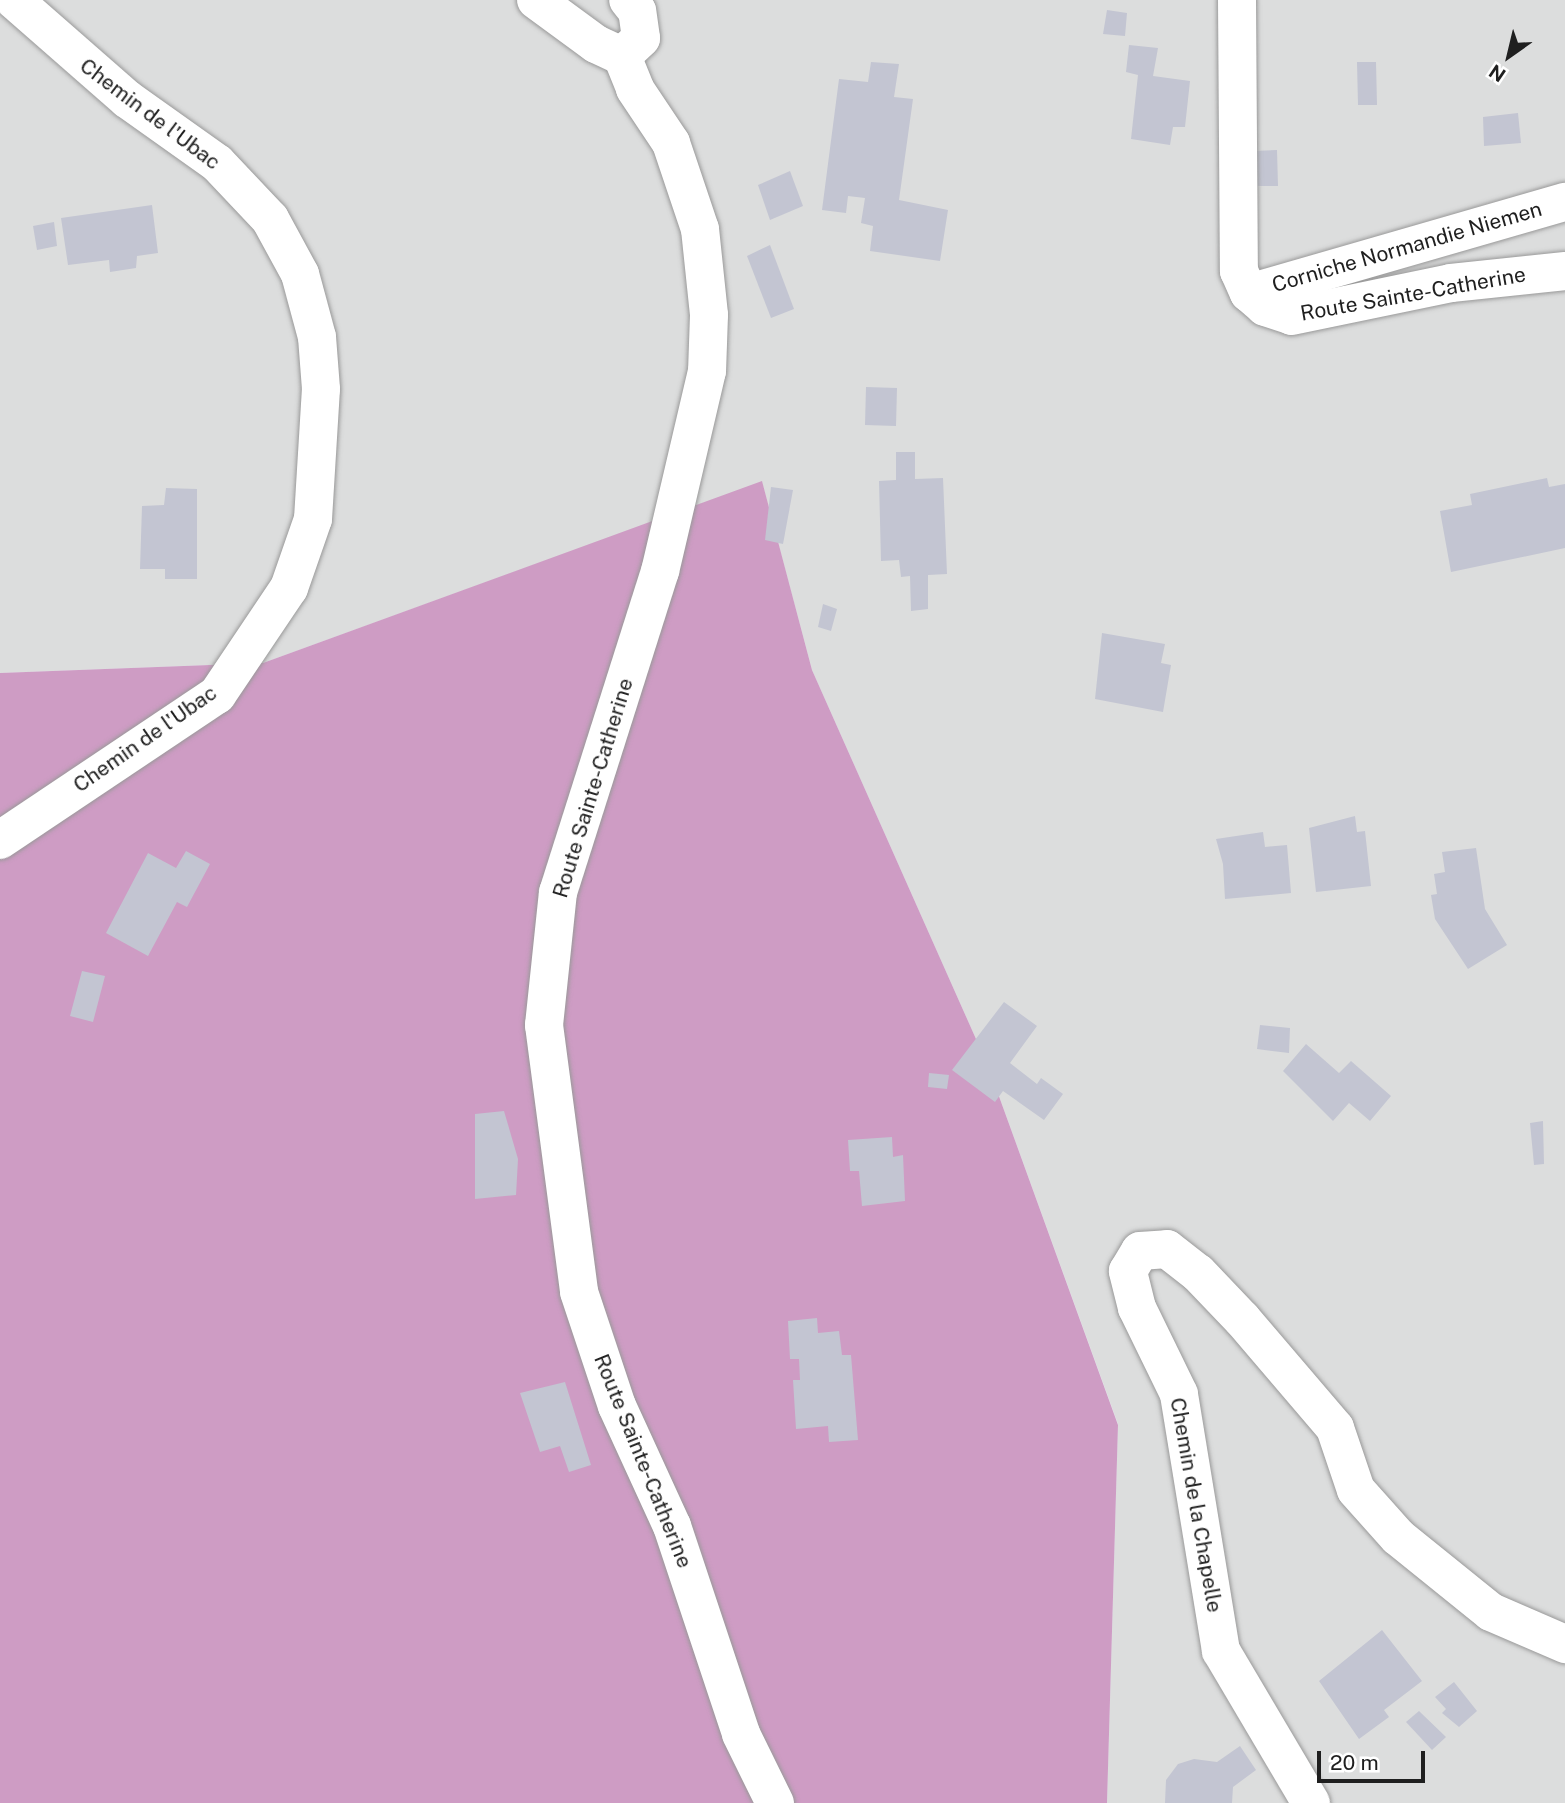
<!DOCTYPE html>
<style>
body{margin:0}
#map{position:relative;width:1565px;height:1803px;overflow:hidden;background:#e8e6f0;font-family:"Public Sans",sans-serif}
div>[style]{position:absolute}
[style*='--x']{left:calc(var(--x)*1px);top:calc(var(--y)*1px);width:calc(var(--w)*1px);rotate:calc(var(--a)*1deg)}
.residential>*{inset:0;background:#dcdddd}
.forest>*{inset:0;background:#ce9cc4}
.building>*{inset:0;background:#c3c5d2}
.roads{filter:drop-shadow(0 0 2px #999) drop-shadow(0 0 2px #999)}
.minor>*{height:38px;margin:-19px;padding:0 19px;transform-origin:19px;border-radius:19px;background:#fff}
span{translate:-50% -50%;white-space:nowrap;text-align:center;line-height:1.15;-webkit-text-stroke:5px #fff;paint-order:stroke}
.street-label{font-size:21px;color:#1f1f1f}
.north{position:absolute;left:1474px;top:21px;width:70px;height:70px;-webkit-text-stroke:5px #fff;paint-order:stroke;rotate:214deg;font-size:19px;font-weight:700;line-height:28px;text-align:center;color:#1f1f1f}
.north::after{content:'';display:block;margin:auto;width:24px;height:32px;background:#1f1f1f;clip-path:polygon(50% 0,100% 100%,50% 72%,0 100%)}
.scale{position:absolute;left:1317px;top:1751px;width:108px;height:32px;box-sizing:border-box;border:4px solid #1f1f1f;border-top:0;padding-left:9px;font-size:21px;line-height:24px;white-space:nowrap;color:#1f1f1f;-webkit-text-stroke:5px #fff;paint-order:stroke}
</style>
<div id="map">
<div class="residential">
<div style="clip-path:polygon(0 0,1565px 0,1565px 1803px,1107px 1803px,1118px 1424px,988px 1066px,812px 670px,762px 482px,263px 663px,0 673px)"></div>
</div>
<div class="forest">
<div style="clip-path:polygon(762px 481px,812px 670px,988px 1066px,1118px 1425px,1107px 1803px,0 1803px,0 673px,263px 663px)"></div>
</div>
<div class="building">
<div style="clip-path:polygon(1107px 10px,1127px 13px,1125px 36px,1103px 34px)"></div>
<div style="clip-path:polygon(1129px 45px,1158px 48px,1153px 76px,1190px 81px,1185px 127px,1173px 127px,1170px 145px,1131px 139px,1138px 75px,1126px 72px)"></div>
<div style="clip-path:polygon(871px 62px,899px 64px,894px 97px,913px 99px,899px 200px,948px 210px,940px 261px,870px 251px,873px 226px,861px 223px,865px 198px,848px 196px,846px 213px,822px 210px,839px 79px,868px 82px)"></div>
<div style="clip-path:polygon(1357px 62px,1376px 62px,1377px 105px,1358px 105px)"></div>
<div style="clip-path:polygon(1518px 113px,1521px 143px,1484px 146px,1483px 117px)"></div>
<div style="clip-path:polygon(1277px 150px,1278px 186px,1254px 186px,1254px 151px)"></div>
<div style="clip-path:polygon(790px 171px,803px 206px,770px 220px,758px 185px)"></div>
<div style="clip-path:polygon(152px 205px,158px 253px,137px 256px,136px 268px,110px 272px,109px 260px,68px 265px,61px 218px)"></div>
<div style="clip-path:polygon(54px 222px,57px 246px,37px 250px,33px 226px)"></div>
<div style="clip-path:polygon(770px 245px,794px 309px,771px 318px,747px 256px)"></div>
<div style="clip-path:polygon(866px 387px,897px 388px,896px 426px,865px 425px)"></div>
<div style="clip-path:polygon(896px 452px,915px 452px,915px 479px,943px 478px,947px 574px,928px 575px,928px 609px,911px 611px,910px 576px,901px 577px,899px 560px,881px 561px,879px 481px,896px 480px)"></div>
<div style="clip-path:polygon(1547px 478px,1549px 487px,1565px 484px,1565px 548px,1451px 572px,1440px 511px,1472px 505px,1470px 494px)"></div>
<div style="clip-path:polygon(771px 487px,793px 490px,783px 544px,765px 540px)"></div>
<div style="clip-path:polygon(166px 488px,197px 489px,197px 579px,165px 579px,165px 569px,140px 569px,142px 506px,164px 505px)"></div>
<div style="clip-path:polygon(823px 604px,837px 609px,831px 631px,818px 627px)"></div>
<div style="clip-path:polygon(1102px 633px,1165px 644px,1161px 663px,1171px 665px,1163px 712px,1095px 699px)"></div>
<div style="clip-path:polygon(1355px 816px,1357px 832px,1365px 831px,1371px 886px,1316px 892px,1309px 828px)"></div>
<div style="clip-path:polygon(1263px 832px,1265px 847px,1287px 845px,1291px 893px,1225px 899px,1223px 864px,1216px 839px)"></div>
<div style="clip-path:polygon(1476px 848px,1485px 909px,1507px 945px,1468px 969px,1435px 919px,1431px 895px,1437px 894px,1434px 874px,1445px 872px,1442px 852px)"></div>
<div style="clip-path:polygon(186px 851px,210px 864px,187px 907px,177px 902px,148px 956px,106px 933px,148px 853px,176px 868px)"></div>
<div style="clip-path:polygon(82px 971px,105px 976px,93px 1022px,70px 1016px)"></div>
<div style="clip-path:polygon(1004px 1002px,1037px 1026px,1010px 1063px,1037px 1084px,1041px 1078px,1063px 1094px,1044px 1120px,1003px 1091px,995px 1102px,952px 1070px)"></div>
<div style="clip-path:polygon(1260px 1025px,1290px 1028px,1289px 1053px,1257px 1049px)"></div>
<div style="clip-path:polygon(1306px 1044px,1339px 1073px,1351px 1061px,1391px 1096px,1370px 1121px,1349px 1103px,1333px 1121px,1283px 1071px)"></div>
<div style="clip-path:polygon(929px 1073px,949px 1075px,947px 1089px,928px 1087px)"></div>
<div style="clip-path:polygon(504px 1111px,518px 1159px,516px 1195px,475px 1199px,475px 1114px)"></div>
<div style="clip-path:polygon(1543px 1121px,1544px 1164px,1534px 1165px,1530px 1123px)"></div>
<div style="clip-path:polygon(892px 1137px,893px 1157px,903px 1155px,905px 1201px,862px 1206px,859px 1171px,850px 1171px,848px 1140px)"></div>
<div style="clip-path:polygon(817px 1318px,818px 1333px,839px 1331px,842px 1355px,851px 1355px,858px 1440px,829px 1442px,828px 1426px,796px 1429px,793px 1380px,800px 1380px,799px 1359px,790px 1359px,788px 1321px)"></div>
<div style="clip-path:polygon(565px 1382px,591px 1465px,569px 1472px,560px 1446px,540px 1452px,520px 1393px)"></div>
<div style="clip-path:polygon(1382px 1630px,1422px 1681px,1384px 1710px,1389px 1717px,1359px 1739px,1319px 1681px)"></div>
<div style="clip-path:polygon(1454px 1682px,1477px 1711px,1459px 1727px,1442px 1713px,1446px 1709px,1435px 1697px)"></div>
<div style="clip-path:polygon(1419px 1711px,1446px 1737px,1432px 1750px,1406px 1722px)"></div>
<div style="clip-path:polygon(1240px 1746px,1256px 1770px,1233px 1787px,1232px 1803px,1165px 1803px,1166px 1780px,1178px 1764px,1194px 1759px,1217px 1762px)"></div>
</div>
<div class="roads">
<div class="minor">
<div style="--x:536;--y:0;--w:74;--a:36.3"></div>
<div style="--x:596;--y:44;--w:29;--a:25"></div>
<div style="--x:1237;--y:0;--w:271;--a:89.6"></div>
<div style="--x:1239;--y:271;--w:24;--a:66"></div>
<div style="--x:1249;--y:293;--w:21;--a:41"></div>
<div style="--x:1265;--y:307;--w:28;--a:18"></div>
<div style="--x:1292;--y:316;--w:162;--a:-11.7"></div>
<div style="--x:1451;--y:283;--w:115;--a:-6"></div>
<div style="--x:622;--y:56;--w:35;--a:68"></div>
<div style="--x:635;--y:89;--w:65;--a:56.3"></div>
<div style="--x:671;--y:143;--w:91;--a:71.4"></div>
<div style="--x:700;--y:229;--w:86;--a:84"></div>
<div style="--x:709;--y:315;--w:56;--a:92"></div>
<div style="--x:707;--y:371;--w:205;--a:103.2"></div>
<div style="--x:660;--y:571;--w:337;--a:107.6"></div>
<div style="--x:558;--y:892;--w:134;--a:96"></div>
<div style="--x:544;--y:1025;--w:269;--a:82.5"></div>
<div style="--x:579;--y:1292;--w:120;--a:71.6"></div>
<div style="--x:617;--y:1406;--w:132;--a:65.4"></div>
<div style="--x:672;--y:1526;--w:219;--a:71.6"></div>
<div style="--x:741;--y:1734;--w:77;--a:63.8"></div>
<div style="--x:622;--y:56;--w:26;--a:-43"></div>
<div style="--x:641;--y:38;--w:27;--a:-98"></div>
<div style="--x:637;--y:11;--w:14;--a:-129"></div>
<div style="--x:1249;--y:293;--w:329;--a:-16.1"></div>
<div style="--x:0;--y:840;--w:261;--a:-33.8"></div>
<div style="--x:217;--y:695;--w:129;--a:-56.1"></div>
<div style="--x:289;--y:588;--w:73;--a:-70.8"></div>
<div style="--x:313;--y:519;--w:130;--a:-86.5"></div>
<div style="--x:321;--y:389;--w:52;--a:-94.4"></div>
<div style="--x:317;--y:337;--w:65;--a:-105.1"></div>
<div style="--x:300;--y:274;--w:63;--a:-118.6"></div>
<div style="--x:270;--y:219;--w:77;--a:-133.4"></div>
<div style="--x:217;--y:163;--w:110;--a:-144.6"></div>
<div style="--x:127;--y:99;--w:150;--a:-138.8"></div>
<div style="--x:1311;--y:1803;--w:177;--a:-120.6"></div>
<div style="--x:1221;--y:1651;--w:260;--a:-99.3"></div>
<div style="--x:1179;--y:1394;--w:96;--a:-116"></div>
<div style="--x:1137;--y:1308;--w:38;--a:-104"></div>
<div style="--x:1128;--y:1271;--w:23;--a:-59"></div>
<div style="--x:1140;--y:1251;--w:27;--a:-4"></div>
<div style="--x:1167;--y:1249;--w:39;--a:38"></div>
<div style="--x:1198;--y:1273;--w:64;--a:46.3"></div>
<div style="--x:1242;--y:1319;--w:143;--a:49.5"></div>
<div style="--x:1335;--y:1428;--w:65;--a:71.3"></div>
<div style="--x:1356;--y:1490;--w:63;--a:48.2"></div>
<div style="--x:1398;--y:1537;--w:119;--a:38.9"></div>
<div style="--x:1491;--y:1612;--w:81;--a:23.4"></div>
</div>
</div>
<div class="street-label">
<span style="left:150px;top:114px;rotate:37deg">Chemin de l'Ubac</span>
<span style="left:1407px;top:247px;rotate:-16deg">Corniche Normandie Niemen</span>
<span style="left:1413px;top:294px;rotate:-10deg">Route Sainte-Catherine</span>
<span style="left:145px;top:739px;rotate:-35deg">Chemin de l'Ubac</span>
<span style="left:593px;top:788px;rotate:-73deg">Route Sainte-Catherine</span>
<span style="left:643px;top:1461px;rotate:68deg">Route Sainte-Catherine</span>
<span style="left:1196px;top:1505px;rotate:80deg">Chemin de la Chapelle</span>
</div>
<div class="north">N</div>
<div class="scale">20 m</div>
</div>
